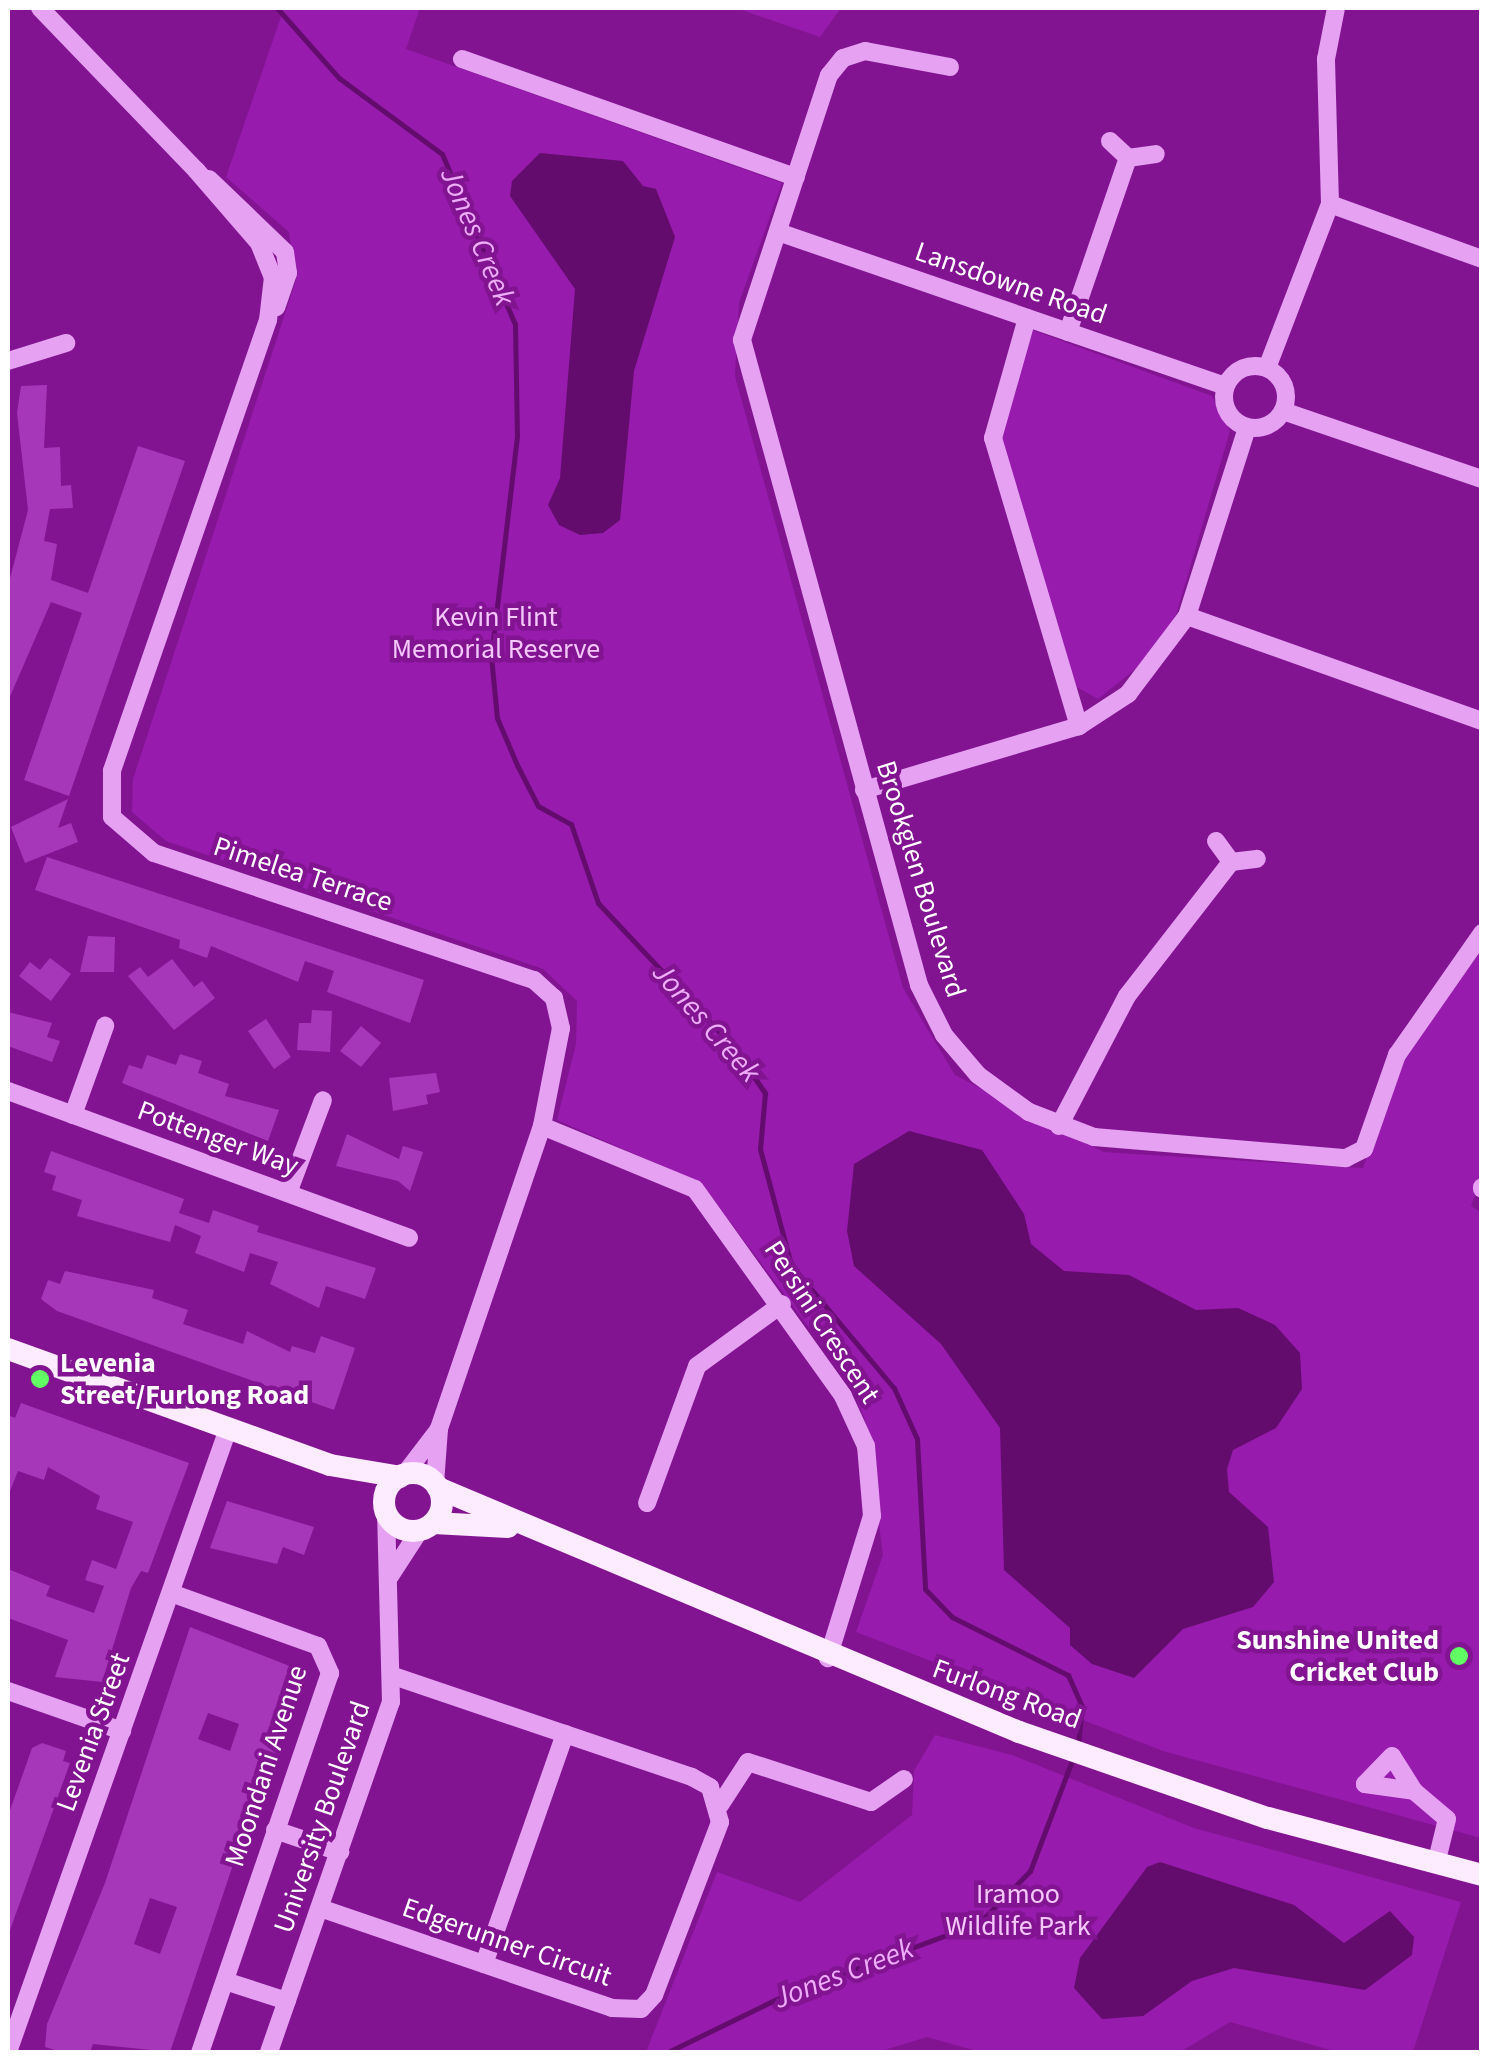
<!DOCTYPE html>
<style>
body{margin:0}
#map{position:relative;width:1489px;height:2060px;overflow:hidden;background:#821492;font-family:"Source Sans 3",sans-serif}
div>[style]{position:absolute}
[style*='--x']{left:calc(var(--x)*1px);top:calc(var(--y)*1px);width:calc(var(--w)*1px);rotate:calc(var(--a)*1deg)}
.green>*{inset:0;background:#971bac}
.water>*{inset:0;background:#630c6e}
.stream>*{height:5px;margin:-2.5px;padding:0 2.5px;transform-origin:2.5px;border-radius:2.5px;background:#630c6e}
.building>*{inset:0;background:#a737b9}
.minor>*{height:18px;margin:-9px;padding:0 9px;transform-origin:9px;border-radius:9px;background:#e6a1f2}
.minor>.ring{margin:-9px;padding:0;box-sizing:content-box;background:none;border:18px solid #e6a1f2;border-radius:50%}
.major>*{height:22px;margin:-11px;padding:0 11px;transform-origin:11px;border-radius:11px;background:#fdebff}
.major>.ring{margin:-11px;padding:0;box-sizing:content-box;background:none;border:22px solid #fdebff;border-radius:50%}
.dots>*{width:28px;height:28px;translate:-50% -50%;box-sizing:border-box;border:5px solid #821492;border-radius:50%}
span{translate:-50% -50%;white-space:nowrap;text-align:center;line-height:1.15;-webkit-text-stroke:9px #821492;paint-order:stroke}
.street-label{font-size:28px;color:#fff}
.park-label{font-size:28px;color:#f5c8fc}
.poi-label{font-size:28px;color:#fff;font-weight:700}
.left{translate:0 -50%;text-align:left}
.right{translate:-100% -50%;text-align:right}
.water-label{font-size:30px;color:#edadf8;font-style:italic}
.frame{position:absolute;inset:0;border:10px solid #fff;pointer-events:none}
</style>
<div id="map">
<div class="green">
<div style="clip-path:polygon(284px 8px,420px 8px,406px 49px,782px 183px,739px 303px,735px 376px,903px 988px,955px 1075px,1104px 1152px,1363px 1168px,1401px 1062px,1481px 946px,1482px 1175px,1471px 1206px,1482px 1213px,1481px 1838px,1163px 1751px,856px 1632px,883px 1555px,865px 1420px,849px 1381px,701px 1183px,557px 1120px,576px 1044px,577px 1001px,543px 969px,166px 841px,132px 812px,133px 779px,296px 280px,289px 232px,226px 177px)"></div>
<div style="clip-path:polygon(736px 8px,841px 8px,820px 37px)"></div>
<div style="clip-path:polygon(1032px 330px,1212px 396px,1230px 431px,1176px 615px,1152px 656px,1098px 699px,1075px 686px,1001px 438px)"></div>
<div style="clip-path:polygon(935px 1735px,1012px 1755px,1194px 1828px,1461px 1902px,1413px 2052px,1338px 2052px,1230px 2022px,1180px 2052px,980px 2052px,927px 2037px,878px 2052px,646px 2052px,717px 1872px,800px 1902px,912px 1815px,914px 1771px)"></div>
</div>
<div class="water">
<div style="clip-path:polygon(540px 153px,623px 161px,643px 186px,656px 189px,675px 237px,634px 371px,620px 520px,603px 533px,580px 535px,559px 525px,548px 505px,560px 478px,575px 289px,510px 196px,512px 181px)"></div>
<div style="clip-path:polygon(909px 1131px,982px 1150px,1024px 1214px,1031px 1244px,1064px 1271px,1129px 1275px,1196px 1310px,1238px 1308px,1275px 1325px,1300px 1353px,1302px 1389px,1276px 1428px,1233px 1450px,1227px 1469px,1229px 1492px,1268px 1527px,1274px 1582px,1253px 1607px,1183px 1629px,1134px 1678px,1092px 1664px,1070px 1645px,1070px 1628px,1004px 1570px,1000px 1428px,941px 1344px,854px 1266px,847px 1231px,854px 1164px)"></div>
<div style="clip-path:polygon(1160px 1862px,1294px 1905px,1344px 1943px,1390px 1911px,1414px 1937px,1412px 1955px,1365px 1990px,1234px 1968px,1192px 1981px,1143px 2016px,1102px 2019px,1074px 1988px,1080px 1958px,1147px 1867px)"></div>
</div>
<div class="stream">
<div style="--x:277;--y:8;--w:94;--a:48.5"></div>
<div style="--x:339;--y:78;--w:128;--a:36.4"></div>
<div style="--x:442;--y:154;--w:185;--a:66.8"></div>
<div style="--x:515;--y:324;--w:112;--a:89"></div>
<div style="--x:517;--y:436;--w:222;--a:96.7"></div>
<div style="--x:491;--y:656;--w:62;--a:84.5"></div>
<div style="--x:497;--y:718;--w:51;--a:66.9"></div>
<div style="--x:517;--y:765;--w:46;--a:62.9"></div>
<div style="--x:538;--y:806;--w:38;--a:29"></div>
<div style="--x:571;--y:824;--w:83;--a:71.1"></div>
<div style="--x:598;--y:903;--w:199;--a:46.8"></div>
<div style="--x:734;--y:1048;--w:55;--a:55.4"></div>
<div style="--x:765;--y:1093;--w:56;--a:95.1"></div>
<div style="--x:760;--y:1149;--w:120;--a:75"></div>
<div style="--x:791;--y:1265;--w:160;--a:50.1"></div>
<div style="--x:894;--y:1388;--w:56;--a:65.7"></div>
<div style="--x:917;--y:1439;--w:150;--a:86.9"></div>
<div style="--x:925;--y:1589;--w:39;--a:46"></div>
<div style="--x:952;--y:1617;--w:130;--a:26.6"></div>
<div style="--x:1068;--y:1675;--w:34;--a:66"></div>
<div style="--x:1082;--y:1706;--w:37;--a:96"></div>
<div style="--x:668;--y:2052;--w:132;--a:-26"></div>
<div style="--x:787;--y:1994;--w:205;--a:-20.3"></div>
<div style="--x:979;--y:1923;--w:73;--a:-45.6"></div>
<div style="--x:1030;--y:1871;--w:121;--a:-69.2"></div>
</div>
<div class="building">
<div style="clip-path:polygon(47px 385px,44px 448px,60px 447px,61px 486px,71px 485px,73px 508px,50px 509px,44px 541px,57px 544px,51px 580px,88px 593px,138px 446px,185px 461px,69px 796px,24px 780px,82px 613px,51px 602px,8px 701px,8px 586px,28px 510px,17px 413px,21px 386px)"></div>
<div style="clip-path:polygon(68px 799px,58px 828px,71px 823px,78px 842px,25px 863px,11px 827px)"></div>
<div style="clip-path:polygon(47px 857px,424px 980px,410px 1023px,327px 992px,334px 971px,305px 961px,298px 982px,211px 946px,207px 958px,179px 948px,180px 940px,35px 890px)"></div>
<div style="clip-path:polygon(88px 936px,115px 937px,114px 972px,80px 972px)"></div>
<div style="clip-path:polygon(50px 958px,71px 974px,51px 1001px,19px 976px,30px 962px,40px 970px)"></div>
<div style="clip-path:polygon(172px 959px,194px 987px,202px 981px,215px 998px,174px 1030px,128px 976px,140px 967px,148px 977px)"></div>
<div style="clip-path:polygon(312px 1010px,332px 1011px,330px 1052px,297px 1050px,299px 1023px,311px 1023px)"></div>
<div style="clip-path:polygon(8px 1012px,52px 1023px,47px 1037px,60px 1041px,52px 1062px,8px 1046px)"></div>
<div style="clip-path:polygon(266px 1019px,291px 1057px,274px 1069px,248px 1031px)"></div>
<div style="clip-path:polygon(361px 1026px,381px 1043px,361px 1067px,340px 1051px)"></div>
<div style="clip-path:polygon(180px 1054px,202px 1061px,198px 1073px,229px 1084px,225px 1096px,279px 1110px,268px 1141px,122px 1083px,129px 1065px,142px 1069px,147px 1055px,176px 1065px)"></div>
<div style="clip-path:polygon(436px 1073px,440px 1092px,426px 1095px,428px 1104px,393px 1111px,389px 1078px)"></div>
<div style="clip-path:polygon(347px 1134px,399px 1159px,403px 1146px,423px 1152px,410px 1191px,398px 1181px,336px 1166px)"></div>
<div style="clip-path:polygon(51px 1151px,184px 1199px,179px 1213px,209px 1223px,213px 1210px,259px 1226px,257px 1232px,376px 1268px,365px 1299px,326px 1286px,319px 1308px,270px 1284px,278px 1262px,250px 1253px,244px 1272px,195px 1253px,201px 1236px,175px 1225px,170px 1242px,77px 1216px,82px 1200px,52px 1190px,56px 1176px,44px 1172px)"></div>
<div style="clip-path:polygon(65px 1271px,154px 1290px,152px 1298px,188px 1310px,183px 1324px,243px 1344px,247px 1331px,290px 1352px,292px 1346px,315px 1353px,321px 1336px,355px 1348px,334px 1410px,57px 1311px,41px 1299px,48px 1280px,60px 1284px)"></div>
<div style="clip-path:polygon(21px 1403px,189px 1463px,148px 1573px,141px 1571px,131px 1588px,102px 1682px,55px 1677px,68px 1640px,8px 1618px,8px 1569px,50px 1586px,46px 1596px,94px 1613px,104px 1586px,85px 1580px,92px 1560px,116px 1569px,133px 1522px,96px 1509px,100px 1496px,48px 1467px,44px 1480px,18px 1471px,8px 1496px,8px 1415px,15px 1418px)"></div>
<div style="clip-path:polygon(227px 1501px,314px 1527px,304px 1555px,283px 1547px,277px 1564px,210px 1548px)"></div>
<div style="clip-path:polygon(evenodd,190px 1627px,297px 1669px,274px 1747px,280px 1749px,256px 1799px,262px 1801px,245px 1849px,239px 1847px,170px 2052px,93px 2044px,90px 2052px,62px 2052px,45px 2047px,47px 2024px,105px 1883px,190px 1627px,208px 1713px,239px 1724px,230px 1751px,198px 1739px,208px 1713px,190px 1627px,150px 1898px,177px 1907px,160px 1954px,134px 1944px,150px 1898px)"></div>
<div style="clip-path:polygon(42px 1743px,66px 1751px,63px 1761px,70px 1763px,9px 1933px,8px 1816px,32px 1748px)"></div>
</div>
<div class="minor">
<div style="--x:40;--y:8;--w:225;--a:46.1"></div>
<div style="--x:196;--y:170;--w:96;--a:49.2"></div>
<div style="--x:259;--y:243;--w:37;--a:68"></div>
<div style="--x:273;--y:277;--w:43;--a:96.6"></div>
<div style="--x:268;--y:320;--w:477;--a:109.1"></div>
<div style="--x:112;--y:771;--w:46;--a:90"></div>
<div style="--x:112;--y:817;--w:55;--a:40.6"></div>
<div style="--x:154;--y:853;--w:401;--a:18.5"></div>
<div style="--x:534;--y:980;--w:27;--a:42"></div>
<div style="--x:554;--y:998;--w:31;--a:77"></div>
<div style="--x:561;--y:1028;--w:100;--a:101"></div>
<div style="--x:542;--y:1126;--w:320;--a:108.8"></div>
<div style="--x:439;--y:1429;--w:55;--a:94.2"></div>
<div style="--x:462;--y:59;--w:354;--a:19.5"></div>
<div style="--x:950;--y:67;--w:86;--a:-169.3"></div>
<div style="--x:865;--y:51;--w:23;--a:162"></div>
<div style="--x:843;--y:58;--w:22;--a:129"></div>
<div style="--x:829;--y:75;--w:279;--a:108.2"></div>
<div style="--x:742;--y:340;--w:669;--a:74.65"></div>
<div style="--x:919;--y:985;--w:56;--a:63.4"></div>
<div style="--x:944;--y:1035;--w:52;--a:49.6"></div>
<div style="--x:978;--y:1075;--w:63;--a:36"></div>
<div style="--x:1029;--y:1112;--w:70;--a:21"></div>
<div style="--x:1094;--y:1137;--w:253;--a:4.8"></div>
<div style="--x:1346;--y:1158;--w:20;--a:-27"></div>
<div style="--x:1364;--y:1149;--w:100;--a:-70.7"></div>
<div style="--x:1397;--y:1055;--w:149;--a:-55.1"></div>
<div style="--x:1110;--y:141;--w:25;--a:43"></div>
<div style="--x:1128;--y:158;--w:28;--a:-8"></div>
<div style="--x:209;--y:179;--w:105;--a:43.8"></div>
<div style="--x:285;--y:252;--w:21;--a:82"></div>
<div style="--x:288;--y:273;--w:36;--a:109"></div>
<div style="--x:1330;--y:204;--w:162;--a:19.9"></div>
<div style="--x:778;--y:232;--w:473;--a:19"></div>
<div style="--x:1027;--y:318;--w:125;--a:105.8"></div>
<div style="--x:993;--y:438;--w:301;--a:73.4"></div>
<div style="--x:1068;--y:332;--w:184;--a:-71"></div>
<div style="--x:8;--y:361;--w:61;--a:-17.2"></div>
<div class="ring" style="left:1224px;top:366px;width:44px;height:44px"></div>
<div style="--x:1267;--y:368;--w:176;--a:-69"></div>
<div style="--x:1330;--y:204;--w:145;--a:-91.6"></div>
<div style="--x:1326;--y:59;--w:52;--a:-78.9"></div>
<div style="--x:1283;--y:411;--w:210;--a:18.9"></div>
<div style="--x:1187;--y:616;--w:313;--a:19.6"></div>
<div style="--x:864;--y:790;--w:224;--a:-16.6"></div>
<div style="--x:1079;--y:726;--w:59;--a:-33.1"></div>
<div style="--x:1128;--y:694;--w:98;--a:-52.9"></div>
<div style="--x:1187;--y:616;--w:197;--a:-72.3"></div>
<div style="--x:1216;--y:841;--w:26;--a:54"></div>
<div style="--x:1231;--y:862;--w:26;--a:-7"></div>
<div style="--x:8;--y:1091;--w:427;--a:20.1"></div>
<div style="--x:73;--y:1115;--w:95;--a:-70.2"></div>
<div style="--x:542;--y:1126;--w:165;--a:22.4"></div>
<div style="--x:695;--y:1189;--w:254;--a:54.4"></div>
<div style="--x:843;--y:1396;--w:55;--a:65.3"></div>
<div style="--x:866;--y:1446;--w:70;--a:85.1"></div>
<div style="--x:872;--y:1516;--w:149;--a:107.2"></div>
<div style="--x:1059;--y:1126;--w:147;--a:-62.4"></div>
<div style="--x:1127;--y:996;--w:170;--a:-52.2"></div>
<div style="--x:1482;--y:1187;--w:2;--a:90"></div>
<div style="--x:288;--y:1193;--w:99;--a:-69.4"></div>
<div style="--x:404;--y:1475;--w:58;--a:-52.7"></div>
<div style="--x:647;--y:1503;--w:146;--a:-69.9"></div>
<div style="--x:697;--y:1366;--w:105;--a:-36.1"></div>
<div style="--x:390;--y:1576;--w:55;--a:-56.9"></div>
<div style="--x:171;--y:1593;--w:156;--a:19.8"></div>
<div style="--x:318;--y:1646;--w:30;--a:66"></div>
<div style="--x:330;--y:1673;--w:401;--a:108.9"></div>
<div style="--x:8;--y:1691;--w:121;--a:19.3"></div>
<div style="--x:1414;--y:1791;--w:41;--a:-122.2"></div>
<div style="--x:1392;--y:1756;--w:39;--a:134"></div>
<div style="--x:1365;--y:1784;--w:49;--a:8.1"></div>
<div style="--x:1414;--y:1791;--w:43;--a:40.3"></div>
<div style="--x:1447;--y:1819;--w:46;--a:103.7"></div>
<div style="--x:720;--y:1805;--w:51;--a:-56.9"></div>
<div style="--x:748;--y:1762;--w:129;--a:18"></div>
<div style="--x:871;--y:1802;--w:40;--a:-34.9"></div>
<div style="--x:275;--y:1830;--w:69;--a:18.7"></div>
<div style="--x:320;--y:1908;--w:309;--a:18.9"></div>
<div style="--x:612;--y:2008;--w:29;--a:2"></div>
<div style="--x:641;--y:2009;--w:19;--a:-47"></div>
<div style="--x:654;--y:1995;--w:185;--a:-69.1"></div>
<div style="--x:720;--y:1822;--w:36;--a:-106"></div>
<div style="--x:710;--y:1787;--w:21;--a:-151"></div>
<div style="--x:692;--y:1777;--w:315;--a:-161.3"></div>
<div style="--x:484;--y:1964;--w:244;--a:-70.6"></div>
<div style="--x:225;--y:1981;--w:65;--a:17.9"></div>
<div style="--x:8;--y:2052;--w:661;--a:-70.55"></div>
<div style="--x:269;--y:2052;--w:371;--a:-70.8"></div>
<div style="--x:391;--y:1702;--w:191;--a:-91.5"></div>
</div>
<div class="major">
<div style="--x:8;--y:1349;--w:342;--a:19.8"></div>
<div style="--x:330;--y:1465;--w:71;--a:9.7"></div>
<div class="ring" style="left:384px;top:1473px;width:36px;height:36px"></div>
<div style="--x:438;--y:1488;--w:630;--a:22.78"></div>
<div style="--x:1019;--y:1732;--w:263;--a:19.1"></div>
<div style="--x:1268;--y:1818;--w:221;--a:14.9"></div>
<div style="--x:434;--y:1523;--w:74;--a:3.1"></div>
</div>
<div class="dots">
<div style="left:40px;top:1379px;background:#61ff64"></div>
<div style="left:1459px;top:1656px;background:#61ff64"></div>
</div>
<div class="street-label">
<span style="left:1011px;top:283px;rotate:19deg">Lansdowne Road</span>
<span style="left:303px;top:874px;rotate:18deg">Pimelea Terrace</span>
<span style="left:921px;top:879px;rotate:73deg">Brookglen Boulevard</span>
<span style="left:218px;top:1138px;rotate:20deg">Pottenger Way</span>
<span style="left:822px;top:1322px;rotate:57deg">Persini Crescent</span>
<span style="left:1007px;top:1694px;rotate:20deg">Furlong Road</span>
<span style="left:93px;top:1732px;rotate:-70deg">Levenia Street</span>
<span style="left:266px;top:1766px;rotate:-72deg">Moondani Avenue</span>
<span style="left:322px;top:1817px;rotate:-71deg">University Boulevard</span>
<span style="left:507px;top:1942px;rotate:19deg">Edgerunner Circuit</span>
</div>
<div class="park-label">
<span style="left:496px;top:633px">Kevin Flint<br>Memorial Reserve</span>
<span style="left:1018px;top:1910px">Iramoo<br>Wildlife Park</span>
</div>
<div class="poi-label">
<span class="left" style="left:60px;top:1379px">Levenia<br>Street/Furlong Road</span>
<span class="right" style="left:1439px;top:1656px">Sunshine United<br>Cricket Club</span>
</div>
<div class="water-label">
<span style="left:477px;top:237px;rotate:67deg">Jones Creek</span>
<span style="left:706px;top:1023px;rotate:49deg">Jones Creek</span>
<span style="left:844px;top:1974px;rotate:-21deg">Jones Creek</span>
</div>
<div class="frame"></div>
</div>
